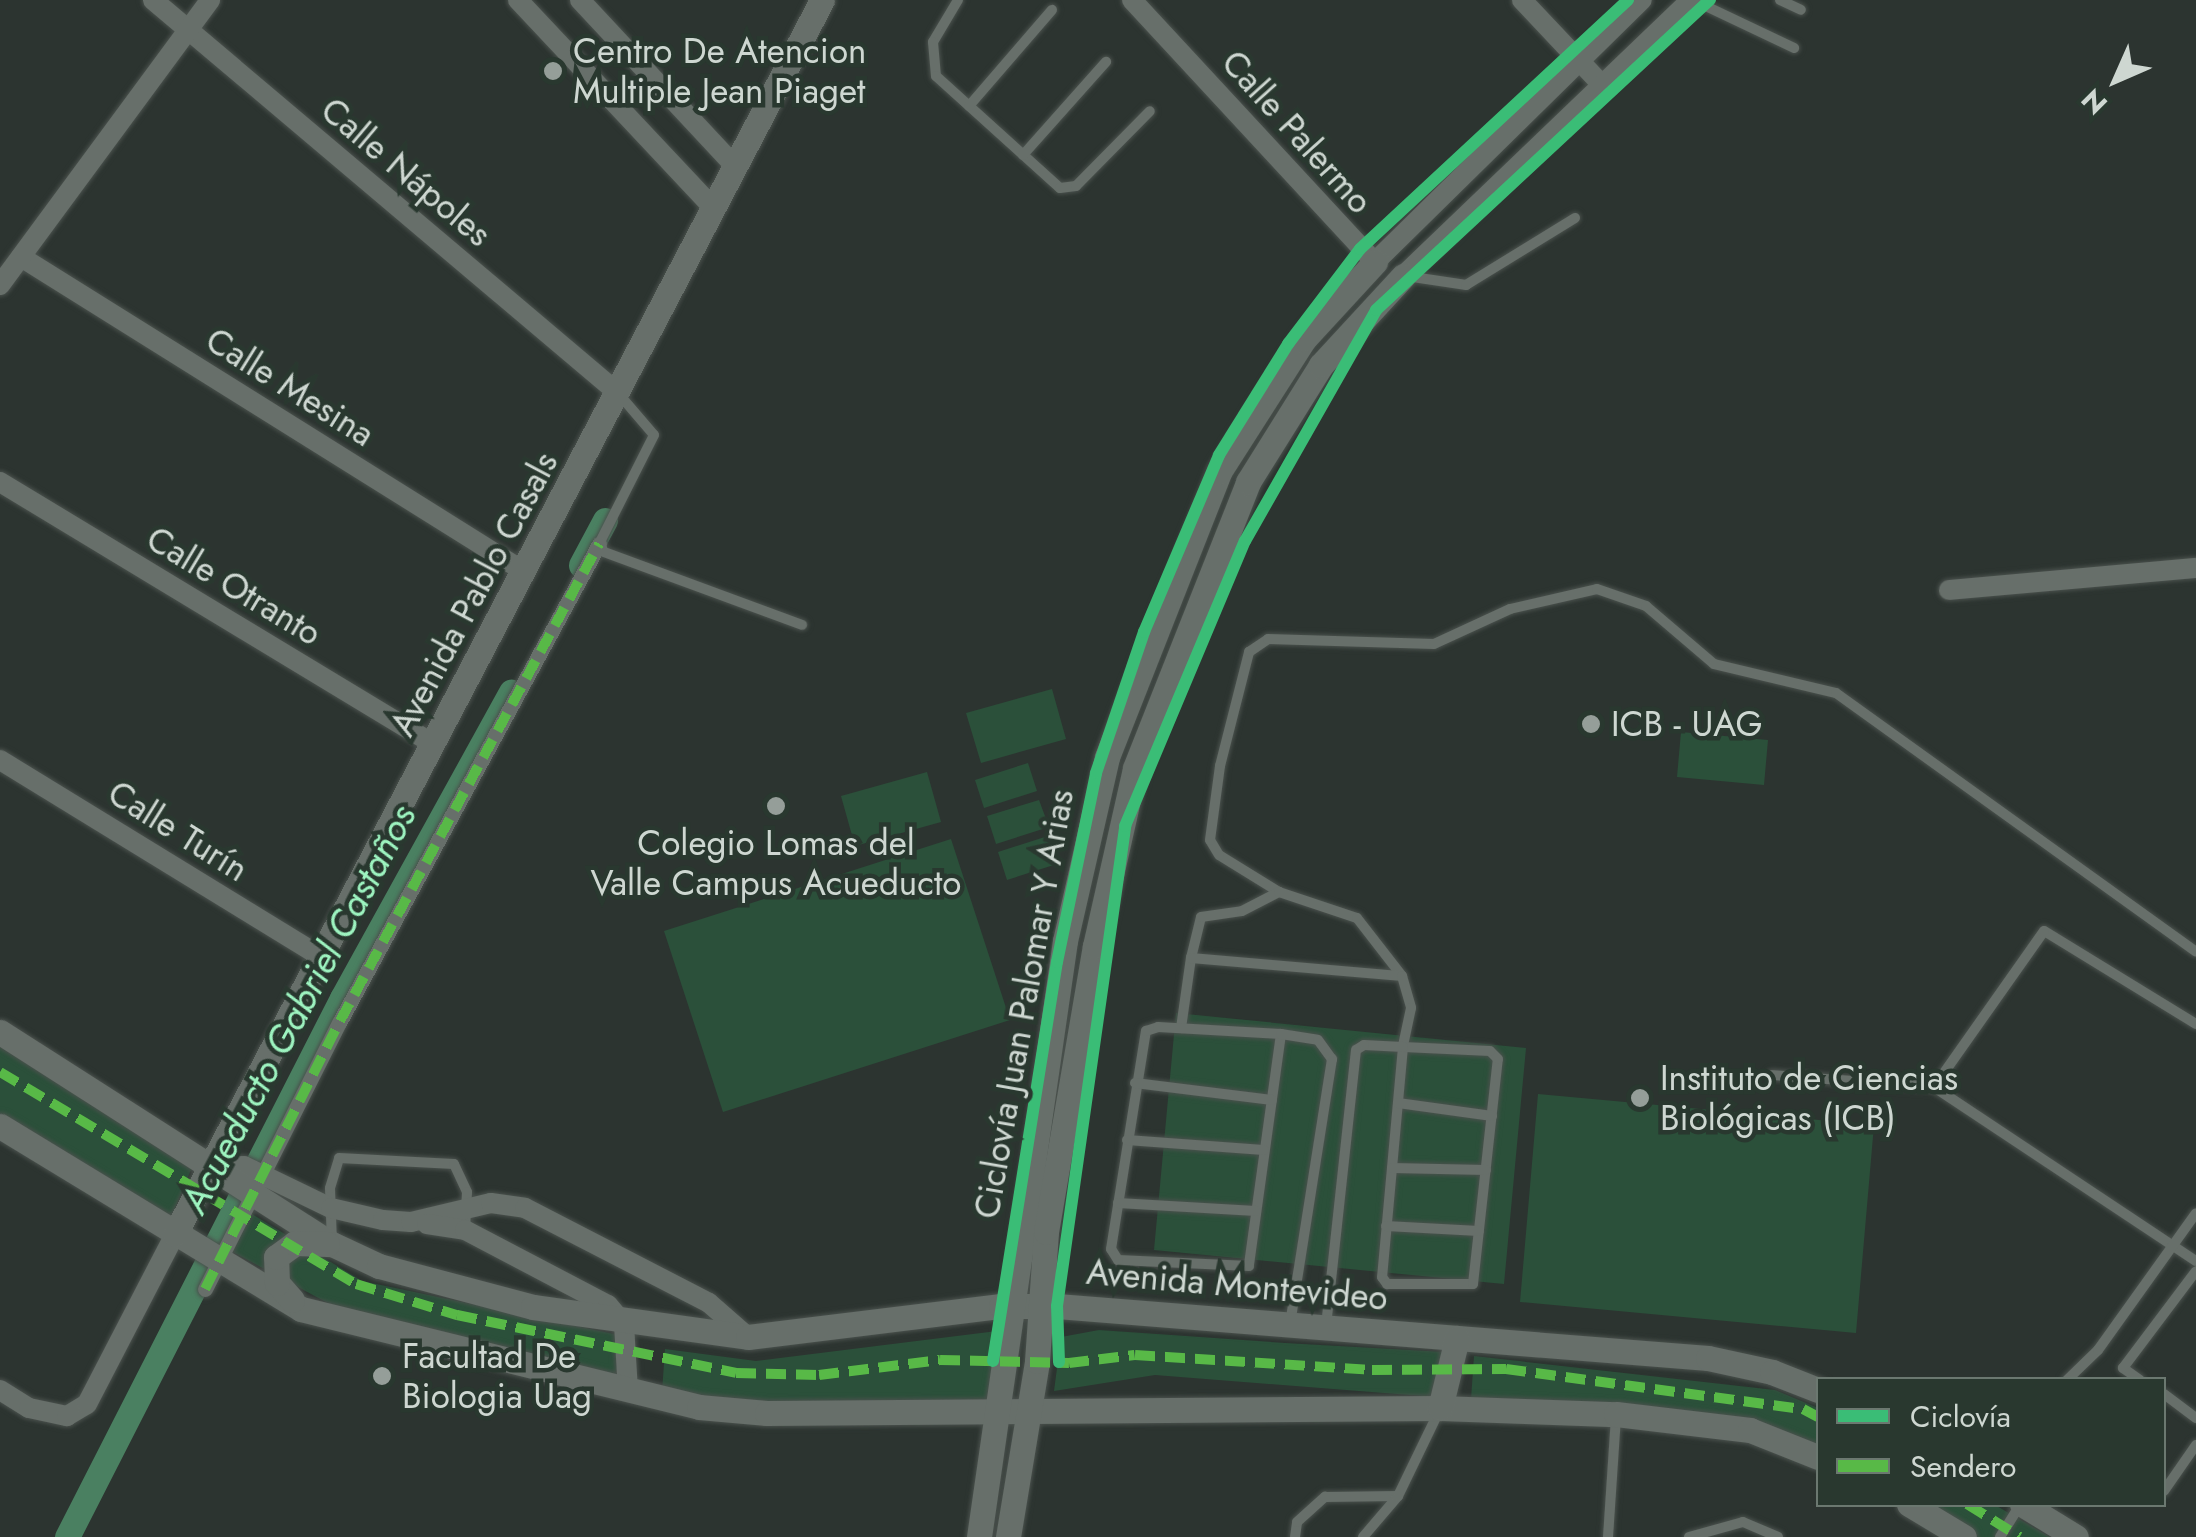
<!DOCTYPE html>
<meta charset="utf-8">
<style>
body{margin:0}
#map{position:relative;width:2196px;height:1537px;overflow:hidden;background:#2c3430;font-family:Jost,sans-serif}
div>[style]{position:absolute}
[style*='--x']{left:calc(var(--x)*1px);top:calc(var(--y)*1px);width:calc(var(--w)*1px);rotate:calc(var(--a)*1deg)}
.green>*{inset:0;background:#2b503a}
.canal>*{height:25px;margin:-12.5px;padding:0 12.5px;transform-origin:12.5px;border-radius:12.5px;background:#4a8061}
.roads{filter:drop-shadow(0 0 2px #4a514d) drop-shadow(0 0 2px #4a514d)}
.service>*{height:10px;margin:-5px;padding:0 5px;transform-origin:5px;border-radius:5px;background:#676f6a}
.pedestrian>*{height:15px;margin:-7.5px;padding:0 7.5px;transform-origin:7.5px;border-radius:7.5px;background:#676f6a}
.minor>*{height:20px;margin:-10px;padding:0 10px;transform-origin:10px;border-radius:10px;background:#676f6a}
.tertiary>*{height:25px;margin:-12.5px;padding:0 12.5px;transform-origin:12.5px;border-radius:12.5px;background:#676f6a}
.quiet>*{height:10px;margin-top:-5px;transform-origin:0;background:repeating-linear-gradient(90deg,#58b947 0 20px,transparent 0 30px)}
.cycleway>*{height:12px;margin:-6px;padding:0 6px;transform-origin:6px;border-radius:6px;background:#3abd76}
.dots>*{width:28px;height:28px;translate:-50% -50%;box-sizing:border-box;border:5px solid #29382f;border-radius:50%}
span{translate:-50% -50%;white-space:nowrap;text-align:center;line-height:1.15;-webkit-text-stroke:9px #29382f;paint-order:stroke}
.poi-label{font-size:35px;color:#ced7d1}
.left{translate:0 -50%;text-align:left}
.street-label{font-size:35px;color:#ced7d1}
.water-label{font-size:38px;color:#9df4c0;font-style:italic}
.legend{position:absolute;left:1816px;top:1377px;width:350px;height:130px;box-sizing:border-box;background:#29382f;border:2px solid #6b7870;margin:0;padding:12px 18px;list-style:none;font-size:30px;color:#ced7d1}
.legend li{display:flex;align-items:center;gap:20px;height:50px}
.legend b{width:50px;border:2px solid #6b7870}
.north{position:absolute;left:2066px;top:30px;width:100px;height:100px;-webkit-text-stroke:8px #29382f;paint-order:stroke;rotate:225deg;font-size:28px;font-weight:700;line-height:40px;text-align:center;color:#ced7d1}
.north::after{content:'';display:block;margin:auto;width:35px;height:45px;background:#ced7d1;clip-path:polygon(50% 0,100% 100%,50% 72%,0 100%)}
</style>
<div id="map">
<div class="green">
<div style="clip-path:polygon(1052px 689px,1066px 739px,981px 763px,966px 713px)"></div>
<div style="clip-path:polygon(1681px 732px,1768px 740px,1764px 785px,1677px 777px)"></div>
<div style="clip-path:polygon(1028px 763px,1037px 791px,984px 808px,975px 780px)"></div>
<div style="clip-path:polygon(927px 772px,941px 822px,855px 846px,841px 796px)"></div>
<div style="clip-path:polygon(1039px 800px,1049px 827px,996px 844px,987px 816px)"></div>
<div style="clip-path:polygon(1051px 835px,1060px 863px,1007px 880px,998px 852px)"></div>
<div style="clip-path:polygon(951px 839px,1010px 1020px,723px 1112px,664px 931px)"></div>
<div style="clip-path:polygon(1176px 1013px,1526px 1048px,1504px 1284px,1154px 1250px)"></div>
<div style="clip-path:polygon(0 1042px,193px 1165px,170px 1220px,0 1118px)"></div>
<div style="clip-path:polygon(1538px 1094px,1874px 1125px,1856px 1333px,1520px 1302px)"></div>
<div style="clip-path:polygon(252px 1214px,362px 1281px,619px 1335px,622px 1383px,395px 1332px,324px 1301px,229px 1250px)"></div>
<div style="clip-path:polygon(1005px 1330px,994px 1399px,781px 1409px,662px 1392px,665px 1349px,756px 1361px)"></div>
<div style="clip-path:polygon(1099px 1330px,1285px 1343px,1445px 1352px,1435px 1397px,1155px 1375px,1054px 1391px,1061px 1337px)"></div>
<div style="clip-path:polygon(1474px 1356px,1775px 1390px,1818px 1408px,1818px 1448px,1471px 1399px)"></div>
<div style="clip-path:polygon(1922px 1505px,1995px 1505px,2050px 1537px,1978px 1537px)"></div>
</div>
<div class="canal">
<div style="--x:581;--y:565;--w:51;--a:-61.9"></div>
<div style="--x:67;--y:1537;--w:605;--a:-62.97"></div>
<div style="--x:342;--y:998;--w:350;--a:-61.1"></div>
</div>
<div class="roads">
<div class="service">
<div style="--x:958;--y:0;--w:49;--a:120.8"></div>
<div style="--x:933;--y:42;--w:34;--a:85"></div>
<div style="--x:936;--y:76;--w:167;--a:42.1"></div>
<div style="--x:1060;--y:188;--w:16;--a:-7"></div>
<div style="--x:1076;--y:186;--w:105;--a:-45.4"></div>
<div style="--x:1693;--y:0;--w:112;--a:25.4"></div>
<div style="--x:1780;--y:0;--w:23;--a:25"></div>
<div style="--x:969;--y:106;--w:127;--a:-49.2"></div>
<div style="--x:1023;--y:155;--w:125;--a:-48.3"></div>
<div style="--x:1406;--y:276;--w:61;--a:8.5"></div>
<div style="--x:1466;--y:285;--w:128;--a:-31.6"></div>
<div style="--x:618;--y:393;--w:55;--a:49.4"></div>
<div style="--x:654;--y:435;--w:122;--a:116.8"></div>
<div style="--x:599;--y:544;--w:9;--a:58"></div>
<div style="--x:604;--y:552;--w:211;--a:20.2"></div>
<div style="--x:1279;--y:892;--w:70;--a:-148.3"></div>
<div style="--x:1219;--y:855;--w:17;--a:-121"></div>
<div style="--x:1210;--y:840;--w:75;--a:-82.3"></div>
<div style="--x:1220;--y:766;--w:118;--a:-75.7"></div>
<div style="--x:1249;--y:652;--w:23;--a:-34"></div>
<div style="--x:1268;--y:639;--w:166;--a:1.7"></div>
<div style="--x:1434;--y:644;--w:84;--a:-24.7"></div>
<div style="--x:1510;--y:609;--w:89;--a:-12.9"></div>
<div style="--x:1597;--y:589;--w:52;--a:19.1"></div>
<div style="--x:1646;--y:606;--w:89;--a:40.5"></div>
<div style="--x:1714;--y:664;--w:125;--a:13.4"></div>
<div style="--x:1836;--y:693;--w:443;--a:35.7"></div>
<div style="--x:1191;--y:958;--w:42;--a:-76.3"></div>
<div style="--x:1201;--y:917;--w:41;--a:-8.3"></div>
<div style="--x:1242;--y:911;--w:42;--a:-27.2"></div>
<div style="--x:1279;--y:892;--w:82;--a:18.4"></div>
<div style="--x:1357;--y:918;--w:73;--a:52.2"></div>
<div style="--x:2196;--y:1024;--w:178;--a:-148.5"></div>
<div style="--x:2044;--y:931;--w:191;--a:125.2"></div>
<div style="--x:1934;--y:1087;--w:315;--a:33.6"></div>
<div style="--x:1181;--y:1028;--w:71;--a:-81.9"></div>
<div style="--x:1191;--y:958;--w:212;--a:4.9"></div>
<div style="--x:1402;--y:976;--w:33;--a:74"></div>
<div style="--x:1411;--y:1008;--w:40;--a:102"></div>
<div style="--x:1403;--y:1047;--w:231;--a:95.2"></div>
<div style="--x:1382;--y:1277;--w:9;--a:54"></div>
<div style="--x:1387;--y:1284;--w:86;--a:0"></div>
<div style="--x:1473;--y:1284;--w:226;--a:-83.7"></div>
<div style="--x:1498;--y:1059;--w:11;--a:-135"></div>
<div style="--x:1490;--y:1051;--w:87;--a:-177.4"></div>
<div style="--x:1403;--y:1047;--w:39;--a:-177"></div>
<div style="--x:1364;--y:1045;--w:9;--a:148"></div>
<div style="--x:1356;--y:1050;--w:280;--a:96.2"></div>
<div style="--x:1281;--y:1034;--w:234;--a:97.9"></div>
<div style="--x:1249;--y:1266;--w:131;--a:-177.4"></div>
<div style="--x:1118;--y:1260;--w:13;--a:-122"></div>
<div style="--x:1111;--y:1249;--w:221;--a:-80.9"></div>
<div style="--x:1146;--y:1031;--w:13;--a:-18"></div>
<div style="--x:1158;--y:1027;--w:123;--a:3.3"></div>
<div style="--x:1281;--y:1034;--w:37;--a:9"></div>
<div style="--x:1318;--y:1040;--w:24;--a:54"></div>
<div style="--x:1332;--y:1059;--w:268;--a:99"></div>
<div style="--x:1772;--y:1075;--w:162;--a:4.2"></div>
<div style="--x:1135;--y:1083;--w:138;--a:7.1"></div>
<div style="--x:1398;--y:1103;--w:95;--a:7.9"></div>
<div style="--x:1127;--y:1140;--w:137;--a:4.2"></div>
<div style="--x:1392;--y:1168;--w:94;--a:1.2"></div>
<div style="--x:1118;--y:1203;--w:138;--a:3.3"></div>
<div style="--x:1386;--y:1226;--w:93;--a:3.1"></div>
<div style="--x:332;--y:1243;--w:55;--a:-92.1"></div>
<div style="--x:330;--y:1188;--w:31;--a:-73"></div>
<div style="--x:339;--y:1158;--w:115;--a:3"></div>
<div style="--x:454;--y:1164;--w:31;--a:65"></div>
<div style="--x:467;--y:1192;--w:38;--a:93"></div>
<div style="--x:2067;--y:1380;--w:43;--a:-44.1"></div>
<div style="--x:2098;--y:1350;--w:168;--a:-54.4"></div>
<div style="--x:2140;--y:1380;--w:21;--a:-145"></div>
<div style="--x:2123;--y:1368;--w:121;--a:-53"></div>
<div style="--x:2164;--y:1394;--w:40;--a:37"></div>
<div style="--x:2164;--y:1491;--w:56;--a:-55.2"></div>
<div style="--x:1295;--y:1537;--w:15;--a:-82"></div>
<div style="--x:1297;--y:1522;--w:38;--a:-42"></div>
<div style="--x:1325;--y:1497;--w:73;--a:-0.8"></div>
<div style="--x:1363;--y:1537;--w:54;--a:-49.5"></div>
<div style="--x:1398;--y:1496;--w:94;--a:-64.2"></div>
<div style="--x:1608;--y:1537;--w:122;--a:-86.2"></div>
<div style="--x:1689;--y:1537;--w:56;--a:-15.5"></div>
<div style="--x:1743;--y:1522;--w:38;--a:23"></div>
<div style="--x:2000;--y:1537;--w:38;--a:-58"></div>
</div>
<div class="pedestrian">
<div style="--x:205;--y:1289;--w:300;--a:-63.3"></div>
<div style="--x:340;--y:1021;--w:543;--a:-61.5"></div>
</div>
<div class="minor">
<div style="--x:153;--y:0;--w:609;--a:40.2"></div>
<div style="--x:518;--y:0;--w:287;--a:46.8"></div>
<div style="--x:580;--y:0;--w:229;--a:47"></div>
<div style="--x:1132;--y:0;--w:357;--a:47.2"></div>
<div style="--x:1375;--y:262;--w:374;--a:-44.5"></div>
<div style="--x:1522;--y:0;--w:117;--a:46.7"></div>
<div style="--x:21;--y:257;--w:594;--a:32.01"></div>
<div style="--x:1403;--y:276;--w:399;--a:-43.8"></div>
<div style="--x:0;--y:285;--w:354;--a:-53.6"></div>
<div style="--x:0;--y:482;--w:508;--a:31.16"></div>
<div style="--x:1949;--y:590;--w:248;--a:-5.1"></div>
<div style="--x:0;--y:760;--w:377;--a:31.5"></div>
<div style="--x:210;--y:1165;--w:34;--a:2"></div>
<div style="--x:244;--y:1166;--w:97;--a:25.8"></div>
<div style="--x:331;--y:1208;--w:53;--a:13"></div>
<div style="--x:383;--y:1220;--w:28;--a:4"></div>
<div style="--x:411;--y:1222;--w:82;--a:-13.4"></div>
<div style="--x:491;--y:1203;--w:34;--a:8"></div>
<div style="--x:525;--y:1208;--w:207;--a:27.3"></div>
<div style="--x:709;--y:1303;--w:52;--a:41.1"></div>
<div style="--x:427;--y:1224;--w:38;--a:9"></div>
<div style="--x:465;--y:1230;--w:161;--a:27.7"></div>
<div style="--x:608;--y:1305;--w:25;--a:50"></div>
<div style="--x:624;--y:1324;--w:67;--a:86.6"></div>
<div style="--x:0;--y:1390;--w:34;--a:32"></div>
<div style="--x:29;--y:1408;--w:39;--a:12"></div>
<div style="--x:67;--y:1416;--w:23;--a:-31"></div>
<div style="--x:87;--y:1404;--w:191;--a:-62.6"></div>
</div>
<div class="tertiary">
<div style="--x:0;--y:1032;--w:394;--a:32.6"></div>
<div style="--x:332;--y:1244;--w:52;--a:25.1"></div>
<div style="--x:379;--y:1266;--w:159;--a:14.9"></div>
<div style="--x:533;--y:1307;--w:217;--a:7.9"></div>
<div style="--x:748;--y:1337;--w:255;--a:-7"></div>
<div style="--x:1001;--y:1306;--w:56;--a:0"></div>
<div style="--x:1057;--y:1306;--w:653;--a:4.57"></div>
<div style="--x:1708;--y:1358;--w:66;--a:12.3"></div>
<div style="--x:1772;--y:1372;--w:49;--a:21.4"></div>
<div style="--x:0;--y:1126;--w:352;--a:31.3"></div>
<div style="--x:301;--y:1309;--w:410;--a:13.8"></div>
<div style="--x:699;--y:1407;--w:68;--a:5"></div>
<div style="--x:767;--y:1413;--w:673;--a:-0.43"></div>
<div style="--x:1440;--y:1408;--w:176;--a:2"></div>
<div style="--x:1616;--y:1414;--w:135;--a:6.8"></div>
<div style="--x:1750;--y:1430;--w:73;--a:21.7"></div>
<div style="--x:175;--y:1234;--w:1393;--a:-62.33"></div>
<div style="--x:292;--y:1300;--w:23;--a:-131"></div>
<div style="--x:277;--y:1283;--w:26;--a:-92"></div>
<div style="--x:276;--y:1257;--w:24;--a:-36"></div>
<div style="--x:295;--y:1243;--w:32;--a:2"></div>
<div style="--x:1440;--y:1408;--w:72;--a:-76.3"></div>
<div style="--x:1909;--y:1504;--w:64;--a:31"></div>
<div style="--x:2022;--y:1504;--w:63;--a:31.4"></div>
<div style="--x:979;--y:1537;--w:602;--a:-81.79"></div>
<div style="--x:1065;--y:941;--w:189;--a:-77.1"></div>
<div style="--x:1107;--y:757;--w:306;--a:-68.5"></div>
<div style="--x:1219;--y:472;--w:158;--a:-57.4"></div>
<div style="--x:1304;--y:339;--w:105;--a:-47.3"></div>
<div style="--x:1008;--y:1537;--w:178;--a:-80.6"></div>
<div style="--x:1037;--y:1361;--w:129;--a:-86"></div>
<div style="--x:1046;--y:1232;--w:290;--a:-80.3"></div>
<div style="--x:1095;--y:946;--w:182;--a:-77.3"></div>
<div style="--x:1135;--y:768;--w:308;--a:-68.4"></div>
<div style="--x:1248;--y:482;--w:138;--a:-58"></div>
<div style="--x:1321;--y:365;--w:121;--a:-47.3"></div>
</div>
</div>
<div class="quiet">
<div style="--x:0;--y:1072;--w:414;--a:30.8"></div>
<div style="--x:356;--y:1284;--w:106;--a:17.1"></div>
<div style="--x:457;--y:1315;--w:285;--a:11.7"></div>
<div style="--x:736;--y:1373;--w:83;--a:1.4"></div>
<div style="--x:819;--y:1375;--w:122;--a:-7.1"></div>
<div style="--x:940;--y:1360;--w:129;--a:1.3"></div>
<div style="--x:1069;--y:1363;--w:66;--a:-6.9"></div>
<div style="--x:1135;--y:1355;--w:237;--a:3.6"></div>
<div style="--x:1372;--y:1370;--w:134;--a:-0.4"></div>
<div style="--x:1506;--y:1369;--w:300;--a:7.7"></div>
<div style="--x:1803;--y:1409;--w:17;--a:28"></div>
<div style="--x:205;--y:1289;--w:300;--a:-63.3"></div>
<div style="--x:340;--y:1021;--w:543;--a:-61.5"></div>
<div style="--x:1967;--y:1504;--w:62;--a:31.9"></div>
</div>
<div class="cycleway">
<div style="--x:993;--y:1361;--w:404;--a:-80.9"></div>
<div style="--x:1057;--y:962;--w:193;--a:-78.3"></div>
<div style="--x:1096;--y:773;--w:149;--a:-71.2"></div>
<div style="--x:1144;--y:632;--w:192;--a:-67"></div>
<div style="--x:1219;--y:455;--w:131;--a:-58.1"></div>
<div style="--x:1288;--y:344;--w:119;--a:-52.8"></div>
<div style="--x:1360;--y:249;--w:366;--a:-42.9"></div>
<div style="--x:1059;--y:1362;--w:56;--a:-92"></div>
<div style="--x:1057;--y:1306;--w:485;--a:-81.9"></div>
<div style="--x:1125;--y:826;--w:309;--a:-67.2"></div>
<div style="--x:1245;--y:541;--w:266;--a:-60.4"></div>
<div style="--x:1376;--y:310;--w:456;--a:-42.9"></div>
</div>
<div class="dots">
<div style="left:553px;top:71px;background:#959e99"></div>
<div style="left:1591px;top:724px;background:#959e99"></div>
<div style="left:776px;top:806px;background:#959e99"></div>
<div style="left:1640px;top:1098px;background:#959e99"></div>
<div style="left:382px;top:1376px;background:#959e99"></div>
</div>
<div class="poi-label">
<span class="left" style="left:573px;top:71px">Centro De Atencion<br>Multiple Jean Piaget</span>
<span class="left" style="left:1611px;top:724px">ICB - UAG</span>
<span style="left:776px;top:863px">Colegio Lomas del<br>Valle Campus Acueducto</span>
<span class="left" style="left:1660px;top:1098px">Instituto de Ciencias<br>Biológicas (ICB)</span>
<span class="left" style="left:402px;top:1376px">Facultad De<br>Biologia Uag</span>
</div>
<div class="street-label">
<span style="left:1297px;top:132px;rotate:48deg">Calle Palermo</span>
<span style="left:406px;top:172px;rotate:40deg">Calle Nápoles</span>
<span style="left:290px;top:387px;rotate:32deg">Calle Mesina</span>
<span style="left:234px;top:586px;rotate:31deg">Calle Otranto</span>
<span style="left:474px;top:594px;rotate:-62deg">Avenida Pablo Casals</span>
<span style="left:178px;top:831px;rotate:32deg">Calle Turín</span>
<span style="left:1024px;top:1004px;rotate:-80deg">Ciclovía Juan Palomar Y Arias</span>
<span style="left:1237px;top:1285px;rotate:5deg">Avenida Montevideo</span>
</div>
<div class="water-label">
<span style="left:298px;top:1009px;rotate:-62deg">Acueducto Gabriel Castaños</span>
</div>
<ul class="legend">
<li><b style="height:12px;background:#3abd76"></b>Ciclovía</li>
<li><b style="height:12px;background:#58b947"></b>Sendero</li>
</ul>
<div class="north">N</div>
</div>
